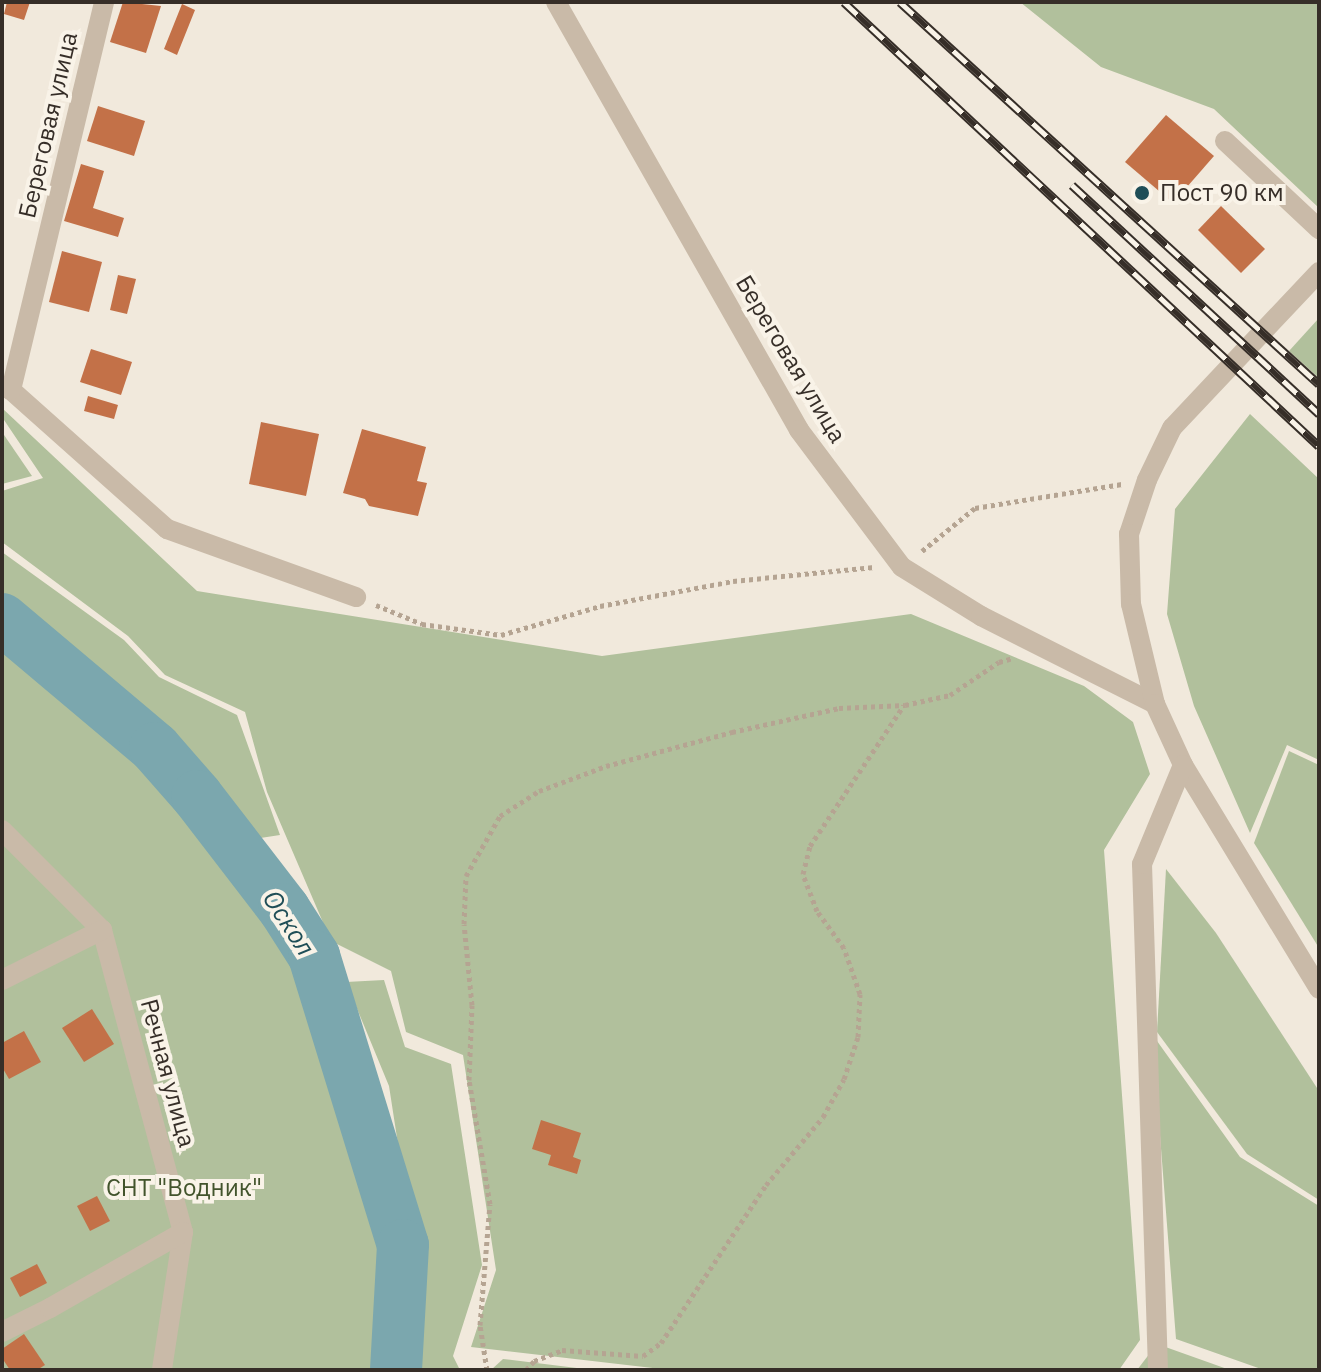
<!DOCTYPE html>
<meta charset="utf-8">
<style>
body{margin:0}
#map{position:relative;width:1321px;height:1372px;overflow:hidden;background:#f1e9dc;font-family:"IBM Plex Sans",sans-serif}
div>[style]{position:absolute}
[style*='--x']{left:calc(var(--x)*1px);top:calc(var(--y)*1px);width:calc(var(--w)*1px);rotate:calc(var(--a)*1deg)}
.green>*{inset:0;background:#b1c09c}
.river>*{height:52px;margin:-26px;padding:0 26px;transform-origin:26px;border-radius:26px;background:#7ba7ae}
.building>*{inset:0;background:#c37148}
.path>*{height:5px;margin-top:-2.5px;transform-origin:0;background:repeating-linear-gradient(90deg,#b5a492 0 4px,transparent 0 8px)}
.minor>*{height:20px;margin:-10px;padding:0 10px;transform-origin:10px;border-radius:10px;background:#c9baa8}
.rail>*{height:9px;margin-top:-4.5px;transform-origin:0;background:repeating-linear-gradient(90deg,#f9f3e8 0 18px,#362e28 0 36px);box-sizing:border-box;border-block:2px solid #362e28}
.dots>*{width:22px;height:22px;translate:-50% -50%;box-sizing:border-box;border:4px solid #f9f3e8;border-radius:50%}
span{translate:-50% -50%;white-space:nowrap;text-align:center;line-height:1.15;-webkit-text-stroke:8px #f9f3e8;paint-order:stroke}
.street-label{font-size:24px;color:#362e28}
.poi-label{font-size:24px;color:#362e28}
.left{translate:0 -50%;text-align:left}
.park-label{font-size:24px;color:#42542c}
.water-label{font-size:26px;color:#1f4e57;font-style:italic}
.frame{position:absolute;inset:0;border:4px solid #362e28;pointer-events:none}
</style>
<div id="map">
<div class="green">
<div style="clip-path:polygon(1020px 2px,1319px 2px,1319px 208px,1214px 109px,1101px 67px)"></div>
<div style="clip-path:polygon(1319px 318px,1319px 378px,1289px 351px)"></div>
<div style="clip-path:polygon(2px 408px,197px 591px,602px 656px,911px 614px,1084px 686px,1133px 722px,1150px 774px,1104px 850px,1140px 1340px,1119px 1370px,670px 1370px,471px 1347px,496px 1270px,463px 1055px,406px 1032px,391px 971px,331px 941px,267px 792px,245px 712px,165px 675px,128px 636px,2px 542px,2px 491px,43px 478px,2px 417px)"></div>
<div style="clip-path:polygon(1250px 414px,1319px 479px,1319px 760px,1287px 745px,1250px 833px,1194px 706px,1167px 614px,1175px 509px)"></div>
<div style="clip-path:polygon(2px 432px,32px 476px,2px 484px)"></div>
<div style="clip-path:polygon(2px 552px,124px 640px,159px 677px,237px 715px,280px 835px,247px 840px,239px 817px,214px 780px,153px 713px,56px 636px,2px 598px)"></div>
<div style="clip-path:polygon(2px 637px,143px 752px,226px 850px,303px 955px,391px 1245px,384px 1370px,2px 1370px)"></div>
<div style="clip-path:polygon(1289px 751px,1319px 765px,1319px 948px,1254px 843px)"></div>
<div style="clip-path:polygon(1166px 869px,1216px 933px,1319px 1091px,1319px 1200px,1247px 1154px,1157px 1032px)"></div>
<div style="clip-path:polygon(384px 980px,405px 1047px,451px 1064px,482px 1265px,453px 1356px,460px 1370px,413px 1370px,414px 1278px,406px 1196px,389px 1086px,346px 982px)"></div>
<div style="clip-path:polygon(1152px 1034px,1240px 1157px,1319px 1206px,1319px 1370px,1264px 1370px,1176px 1339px)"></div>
<div style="clip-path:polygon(1157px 1344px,1230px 1370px,1137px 1370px)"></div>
<div style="clip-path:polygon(503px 1359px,593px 1370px,491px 1370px)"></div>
</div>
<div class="river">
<div style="--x:2;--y:619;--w:200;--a:40.1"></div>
<div style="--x:155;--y:748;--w:64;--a:48.8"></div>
<div style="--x:197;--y:796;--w:143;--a:52.4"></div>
<div style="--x:284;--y:909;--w:56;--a:57.4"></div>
<div style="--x:314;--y:956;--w:302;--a:72.9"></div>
<div style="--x:403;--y:1245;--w:125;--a:93.2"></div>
</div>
<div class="building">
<div style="clip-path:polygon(7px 2px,30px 2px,24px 20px,4px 14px)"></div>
<div style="clip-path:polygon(123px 2px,161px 6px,146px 53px,110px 42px)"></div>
<div style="clip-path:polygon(182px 4px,195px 10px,177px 55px,164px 49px)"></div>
<div style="clip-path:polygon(98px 106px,145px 121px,134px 156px,87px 141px)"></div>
<div style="clip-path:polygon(1166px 115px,1214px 156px,1173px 203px,1125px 162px)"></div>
<div style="clip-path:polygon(81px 164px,104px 171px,93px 208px,124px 218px,118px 237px,64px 221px)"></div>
<div style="clip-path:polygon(1221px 206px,1265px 249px,1241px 273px,1198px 230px)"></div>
<div style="clip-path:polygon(62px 251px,102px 262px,89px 312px,49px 302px)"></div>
<div style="clip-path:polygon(118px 275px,136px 279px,127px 314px,110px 310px)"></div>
<div style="clip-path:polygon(91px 349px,132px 362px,121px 395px,80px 382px)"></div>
<div style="clip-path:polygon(88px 396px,118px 405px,114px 419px,84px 411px)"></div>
<div style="clip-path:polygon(261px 422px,319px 434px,306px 496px,249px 484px)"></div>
<div style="clip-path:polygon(362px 429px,426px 447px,417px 481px,427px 483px,418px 516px,369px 506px,365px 499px,343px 493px)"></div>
<div style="clip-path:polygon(92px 1009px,114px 1044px,84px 1062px,62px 1028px)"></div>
<div style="clip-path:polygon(24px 1031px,41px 1062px,9px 1079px,2px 1067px,2px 1043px)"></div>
<div style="clip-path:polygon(541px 1120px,581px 1133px,573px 1157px,581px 1160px,577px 1174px,548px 1165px,551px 1155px,532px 1149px)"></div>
<div style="clip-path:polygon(97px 1196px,110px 1221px,90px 1231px,77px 1206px)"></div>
<div style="clip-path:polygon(37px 1264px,47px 1283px,20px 1297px,10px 1278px)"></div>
<div style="clip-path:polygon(24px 1334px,45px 1365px,37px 1370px,10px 1370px,2px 1358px,2px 1349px)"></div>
</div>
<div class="path">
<div style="--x:922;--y:551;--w:68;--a:-39.1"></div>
<div style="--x:975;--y:508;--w:149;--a:-9.3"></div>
<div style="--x:376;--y:605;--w:50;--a:22.4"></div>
<div style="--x:422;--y:624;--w:80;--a:7.9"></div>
<div style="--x:501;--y:635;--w:103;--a:-16.3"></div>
<div style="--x:600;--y:606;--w:135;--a:-10.6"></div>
<div style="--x:733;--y:581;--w:142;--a:-5.7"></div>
<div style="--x:487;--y:1370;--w:46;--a:-98.8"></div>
<div style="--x:480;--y:1325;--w:121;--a:-85.3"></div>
<div style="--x:490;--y:1204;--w:126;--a:-99.6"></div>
<div style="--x:469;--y:1080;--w:75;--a:-87.7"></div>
<div style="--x:472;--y:1005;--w:81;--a:-95.6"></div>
<div style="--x:464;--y:924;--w:48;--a:-87.6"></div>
<div style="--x:466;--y:876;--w:69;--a:-60.5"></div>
<div style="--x:500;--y:816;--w:46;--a:-32.7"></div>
<div style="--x:539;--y:791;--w:72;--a:-20.5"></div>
<div style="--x:606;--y:766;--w:131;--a:-15.1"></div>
<div style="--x:732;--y:732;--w:110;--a:-12.6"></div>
<div style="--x:839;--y:708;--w:66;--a:-2.6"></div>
<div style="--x:905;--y:705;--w:46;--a:-12.5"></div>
<div style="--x:950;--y:695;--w:59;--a:-34"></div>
<div style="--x:999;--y:662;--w:15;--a:-16"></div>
<div style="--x:526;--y:1370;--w:12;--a:-48"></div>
<div style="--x:534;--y:1361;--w:30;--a:-21"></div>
<div style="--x:562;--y:1350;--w:81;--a:4.2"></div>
<div style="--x:643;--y:1356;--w:22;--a:-36"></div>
<div style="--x:661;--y:1343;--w:190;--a:-56.4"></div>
<div style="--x:766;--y:1185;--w:89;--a:-50"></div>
<div style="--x:823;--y:1117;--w:43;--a:-61.1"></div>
<div style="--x:844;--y:1079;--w:44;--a:-71.6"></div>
<div style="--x:858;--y:1037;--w:43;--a:-87.3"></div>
<div style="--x:860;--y:994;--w:49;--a:-109.2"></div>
<div style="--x:844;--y:948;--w:46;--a:-126.1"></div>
<div style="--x:817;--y:911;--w:40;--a:-111"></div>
<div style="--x:803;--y:874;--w:29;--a:-76"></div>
<div style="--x:810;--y:846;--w:169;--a:-56.3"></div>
</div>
<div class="minor">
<div style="--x:556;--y:2;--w:492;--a:60.4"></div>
<div style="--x:799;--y:430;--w:171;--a:53.1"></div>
<div style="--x:902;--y:567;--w:93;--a:31.8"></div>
<div style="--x:981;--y:616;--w:195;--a:26.8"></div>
<div style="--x:1225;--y:141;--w:129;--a:43.1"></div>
<div style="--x:1319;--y:272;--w:214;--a:133.3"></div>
<div style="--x:1172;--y:428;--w:58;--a:115.7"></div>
<div style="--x:1147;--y:480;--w:57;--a:108.4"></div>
<div style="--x:1129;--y:534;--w:70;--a:88.4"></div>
<div style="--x:1131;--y:604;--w:103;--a:76.5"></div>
<div style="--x:1155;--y:704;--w:67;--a:65.3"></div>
<div style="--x:1183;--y:765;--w:262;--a:58.7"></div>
<div style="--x:2;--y:386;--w:10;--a:24"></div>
<div style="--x:11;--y:390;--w:209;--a:41.7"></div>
<div style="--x:167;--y:529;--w:201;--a:19.8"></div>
<div style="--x:11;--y:390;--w:399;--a:-76.5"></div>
<div style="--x:2;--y:830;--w:141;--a:45"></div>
<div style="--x:102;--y:930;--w:313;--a:75"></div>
<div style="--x:183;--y:1232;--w:140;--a:98.7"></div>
<div style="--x:2;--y:980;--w:112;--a:-26.6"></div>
<div style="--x:2;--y:1332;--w:54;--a:-26.6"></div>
<div style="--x:50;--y:1308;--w:153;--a:-29.7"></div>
<div style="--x:1158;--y:1370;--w:506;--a:-91.81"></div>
<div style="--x:1142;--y:864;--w:107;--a:-67.5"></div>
</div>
<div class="rail">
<div style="--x:844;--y:2;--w:650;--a:43.07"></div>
<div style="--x:900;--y:2;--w:567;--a:42.36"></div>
<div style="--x:1072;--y:185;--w:337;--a:42.8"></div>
</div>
<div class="dots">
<div style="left:1142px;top:193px;background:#1f4e57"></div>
</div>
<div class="street-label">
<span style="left:48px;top:125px;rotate:-77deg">Береговая улица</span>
<span style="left:791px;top:359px;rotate:59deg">Береговая улица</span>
<span style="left:168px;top:1073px;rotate:75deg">Речная улица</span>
</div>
<div class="poi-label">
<span class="left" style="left:1160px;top:193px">Пост 90 км</span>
</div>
<div class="park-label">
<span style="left:184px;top:1188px">СНТ "Водник"</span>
</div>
<div class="water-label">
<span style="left:289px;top:923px;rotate:57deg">Оскол</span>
</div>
<div class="frame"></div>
</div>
